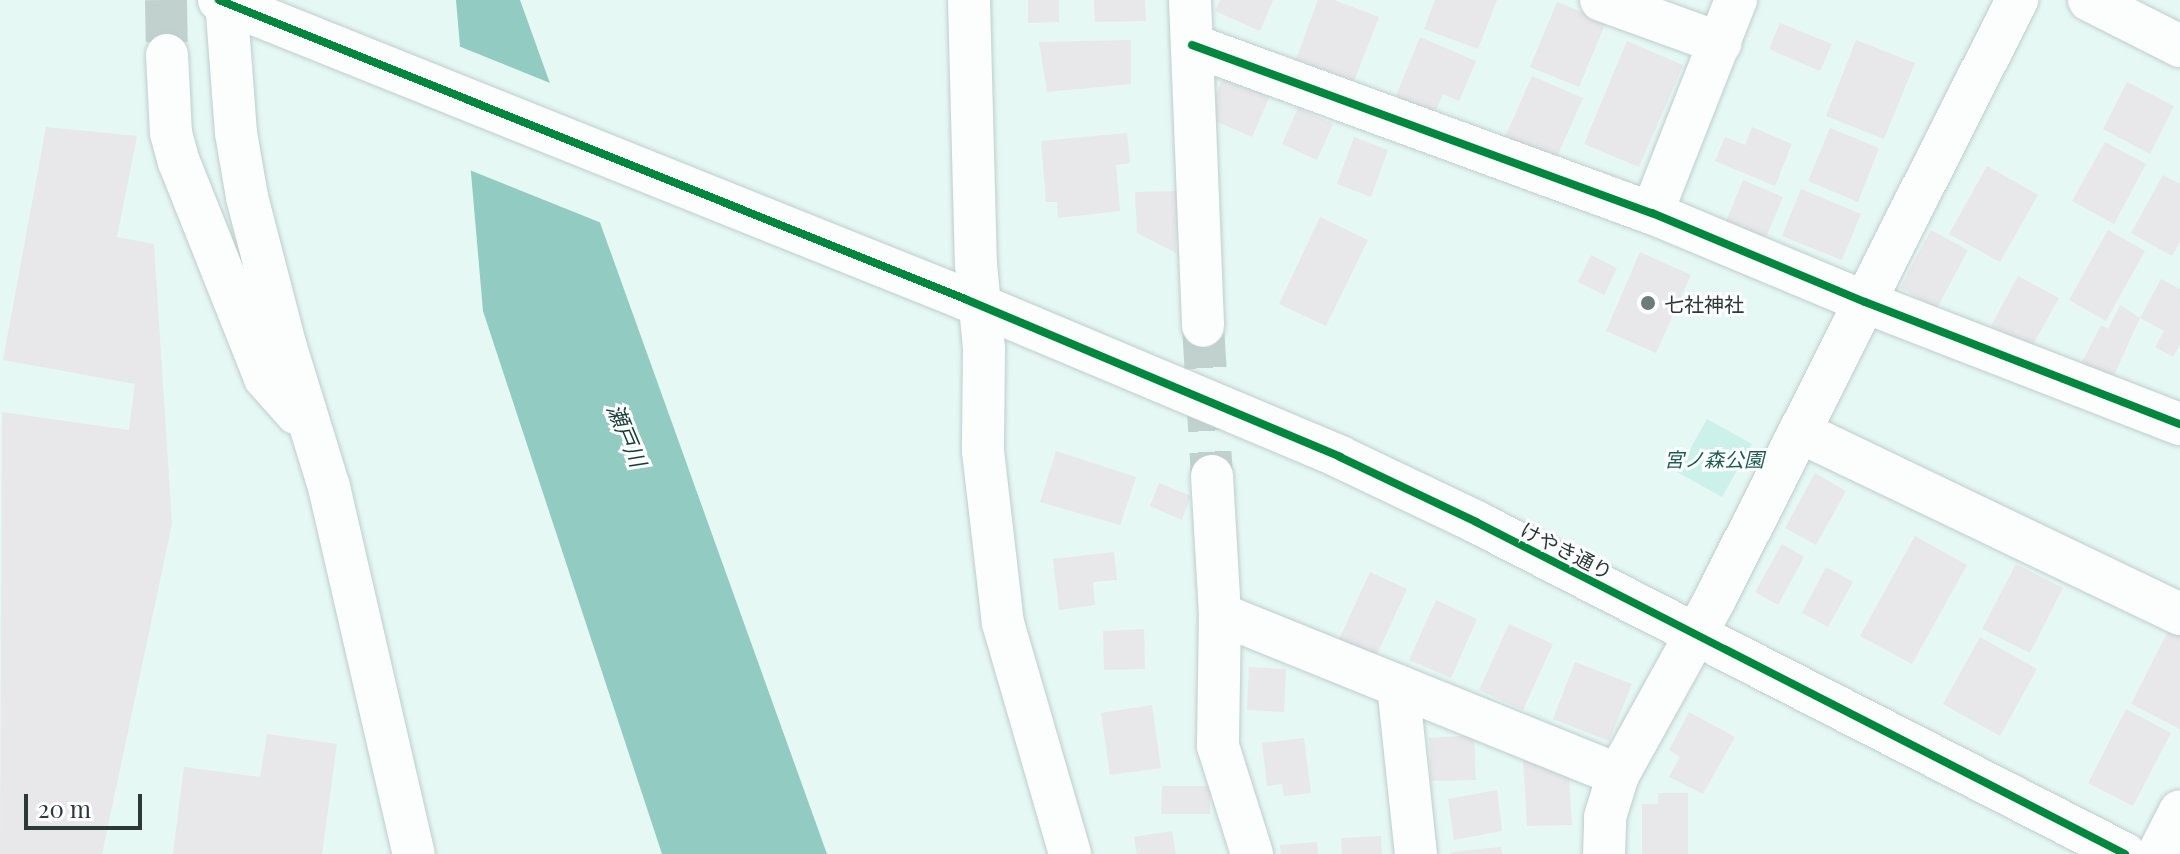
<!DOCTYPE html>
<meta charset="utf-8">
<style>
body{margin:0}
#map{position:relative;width:2180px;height:854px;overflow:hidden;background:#e6f8f4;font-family:"Playfair Display","Noto Sans JP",serif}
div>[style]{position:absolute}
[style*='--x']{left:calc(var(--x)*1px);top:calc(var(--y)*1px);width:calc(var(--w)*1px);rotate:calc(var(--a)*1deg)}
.green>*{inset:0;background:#ccf1ea}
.water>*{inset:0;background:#91cbc2}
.pier>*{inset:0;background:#e6f8f4}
.building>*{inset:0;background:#e8e7ea}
.minor-tunnel>*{height:42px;margin-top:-21px;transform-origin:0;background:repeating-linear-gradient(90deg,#c1d2ce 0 42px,transparent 0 63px)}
.roads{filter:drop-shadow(0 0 2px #bececb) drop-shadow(0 0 2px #bececb)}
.minor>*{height:42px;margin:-21px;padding:0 21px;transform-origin:21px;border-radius:21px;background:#fbfefd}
.cycleway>*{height:8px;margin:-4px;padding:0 4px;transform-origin:4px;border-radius:4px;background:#00873e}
.dots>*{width:22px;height:22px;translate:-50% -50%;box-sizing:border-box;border:4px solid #fff;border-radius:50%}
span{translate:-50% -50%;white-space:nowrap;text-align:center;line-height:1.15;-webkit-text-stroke:6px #fff;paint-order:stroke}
.poi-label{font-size:20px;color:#2b3a37}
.left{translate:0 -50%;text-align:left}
.park-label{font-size:20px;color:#1d5c53;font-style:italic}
.street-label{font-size:20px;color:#2b3a37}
.water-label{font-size:22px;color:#193d38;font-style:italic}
.scale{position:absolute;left:24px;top:794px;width:118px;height:36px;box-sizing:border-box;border:4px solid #2b3a37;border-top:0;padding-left:10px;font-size:24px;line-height:28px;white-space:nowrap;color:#2b3a37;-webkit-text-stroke:6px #fff;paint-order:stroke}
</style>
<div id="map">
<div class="green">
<div style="clip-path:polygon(1707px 419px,1752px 444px,1722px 497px,1677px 472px)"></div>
</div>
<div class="water">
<div style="clip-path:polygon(456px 0,520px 0,827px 854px,662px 854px,483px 311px)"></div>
</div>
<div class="pier">
<div style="clip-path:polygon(456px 45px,555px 85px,604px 224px,467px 169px)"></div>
</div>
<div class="building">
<div style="clip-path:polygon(1028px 0,1059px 0,1059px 22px,1028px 23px)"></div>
<div style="clip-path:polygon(1094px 0,1145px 0,1146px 21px,1095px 22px)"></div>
<div style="clip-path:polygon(1220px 0,1273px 0,1260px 31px,1215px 11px)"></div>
<div style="clip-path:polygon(1318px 0,1334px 0,1379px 17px,1354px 81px,1296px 59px)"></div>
<div style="clip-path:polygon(1435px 0,1497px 0,1478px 49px,1424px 29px)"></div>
<div style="clip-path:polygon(1557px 2px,1606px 22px,1579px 87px,1530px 67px)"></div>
<div style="clip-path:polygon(1780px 23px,1832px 44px,1820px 71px,1769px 49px)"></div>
<div style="clip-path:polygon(1420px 37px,1476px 61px,1459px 101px,1443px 94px,1433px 118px,1394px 101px)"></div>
<div style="clip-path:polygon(1131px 40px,1131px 84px,1047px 92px,1039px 42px)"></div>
<div style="clip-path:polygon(1856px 40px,1915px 63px,1884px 139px,1826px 116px)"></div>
<div style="clip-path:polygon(1627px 41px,1683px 65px,1639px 167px,1584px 144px)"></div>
<div style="clip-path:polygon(1224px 76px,1270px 96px,1252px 137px,1206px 117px)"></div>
<div style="clip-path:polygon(1532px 76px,1583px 98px,1556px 159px,1505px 137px)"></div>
<div style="clip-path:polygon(2127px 82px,2174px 106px,2150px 154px,2103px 129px)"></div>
<div style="clip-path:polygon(1298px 108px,1333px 124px,1317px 160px,1282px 144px)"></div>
<div style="clip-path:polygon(46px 127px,137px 136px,117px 237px,154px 244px,172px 524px,102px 854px,0 854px,2px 412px,129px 430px,135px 384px,3px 360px)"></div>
<div style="clip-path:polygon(1752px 127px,1792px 144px,1775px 186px,1715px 161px,1725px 137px,1745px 145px)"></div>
<div style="clip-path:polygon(1830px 128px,1879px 148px,1858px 202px,1808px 181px)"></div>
<div style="clip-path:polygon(1127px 133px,1130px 163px,1116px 165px,1120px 211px,1058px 218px,1057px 202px,1046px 202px,1041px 141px)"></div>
<div style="clip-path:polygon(1354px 137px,1388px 150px,1371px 197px,1337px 184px)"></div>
<div style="clip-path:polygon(2105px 142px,2146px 164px,2114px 224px,2072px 201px)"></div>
<div style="clip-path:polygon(1987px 166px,2038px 195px,2000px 262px,1949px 234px)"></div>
<div style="clip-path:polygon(2163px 175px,2180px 184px,2180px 242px,2172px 256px,2131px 233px)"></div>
<div style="clip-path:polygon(1743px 180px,1783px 197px,1765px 240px,1725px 224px)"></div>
<div style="clip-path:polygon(1801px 189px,1861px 214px,1842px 260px,1782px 236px)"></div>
<div style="clip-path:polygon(1178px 191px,1176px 253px,1137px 233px,1135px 192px)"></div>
<div style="clip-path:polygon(1320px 217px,1368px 240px,1326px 326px,1279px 304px)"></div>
<div style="clip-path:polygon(1931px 230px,1968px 250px,1937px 308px,1900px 288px)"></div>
<div style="clip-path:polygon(2108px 230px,2145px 251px,2106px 321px,2069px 300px)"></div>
<div style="clip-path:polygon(1640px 252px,1691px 275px,1656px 353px,1606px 331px)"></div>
<div style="clip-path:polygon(1591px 255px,1617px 268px,1604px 295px,1578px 282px)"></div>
<div style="clip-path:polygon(2018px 276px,2059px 298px,2031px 348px,1991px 326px)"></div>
<div style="clip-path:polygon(2161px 279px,2180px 289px,2180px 344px,2173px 357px,2155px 347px,2164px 331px,2140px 318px)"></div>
<div style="clip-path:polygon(2120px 305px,2140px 318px,2111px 382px,2080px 366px,2101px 325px,2108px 329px)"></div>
<div style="clip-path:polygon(1056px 451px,1136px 477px,1120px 525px,1040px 502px)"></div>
<div style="clip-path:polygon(1815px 473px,1846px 491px,1816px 545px,1785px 528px)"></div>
<div style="clip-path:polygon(1159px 483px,1191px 496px,1182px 520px,1150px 506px)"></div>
<div style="clip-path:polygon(1915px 536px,1967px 565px,1912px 664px,1860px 636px)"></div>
<div style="clip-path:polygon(1782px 544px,1804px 557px,1778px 605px,1755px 592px)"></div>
<div style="clip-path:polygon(1114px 552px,1117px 580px,1093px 582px,1095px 605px,1059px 610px,1053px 559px)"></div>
<div style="clip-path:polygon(2016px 564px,2063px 588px,2030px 653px,1982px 629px)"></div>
<div style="clip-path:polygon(1826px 567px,1853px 582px,1828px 627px,1802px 613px)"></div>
<div style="clip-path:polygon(1370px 572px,1407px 589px,1374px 661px,1337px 644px)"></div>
<div style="clip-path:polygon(1436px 600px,1477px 619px,1451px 678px,1409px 660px)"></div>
<div style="clip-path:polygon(1509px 624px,1553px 644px,1523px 710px,1479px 690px)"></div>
<div style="clip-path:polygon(2170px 627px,2180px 631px,2180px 729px,2131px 704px)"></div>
<div style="clip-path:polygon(1144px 629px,1145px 669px,1104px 670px,1103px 631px)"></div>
<div style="clip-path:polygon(1980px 637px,2037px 669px,2000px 736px,1943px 704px)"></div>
<div style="clip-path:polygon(1575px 662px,1632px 684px,1609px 741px,1553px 719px)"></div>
<div style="clip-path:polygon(1249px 667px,1286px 669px,1284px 712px,1247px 710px)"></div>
<div style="clip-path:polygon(1152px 705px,1161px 768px,1110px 775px,1101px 713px)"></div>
<div style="clip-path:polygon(2126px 709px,2171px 733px,2133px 806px,2088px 783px)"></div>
<div style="clip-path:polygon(1689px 712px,1735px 737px,1703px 794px,1669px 777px,1680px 757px,1669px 750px)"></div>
<div style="clip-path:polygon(267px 734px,337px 744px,322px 854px,173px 854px,184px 767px,260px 777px)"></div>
<div style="clip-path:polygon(1474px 735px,1476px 780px,1431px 781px,1429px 738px)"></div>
<div style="clip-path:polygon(1304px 738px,1311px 793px,1284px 796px,1282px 784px,1267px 786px,1262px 743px)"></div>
<div style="clip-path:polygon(1523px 760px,1569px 774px,1572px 825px,1527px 826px)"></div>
<div style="clip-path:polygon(1162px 786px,1210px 786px,1210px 814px,1161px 814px)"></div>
<div style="clip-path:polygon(1497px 790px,1502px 831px,1454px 840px,1448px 799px)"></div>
<div style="clip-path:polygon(1658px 793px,1688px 793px,1688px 854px,1642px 854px,1642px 804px,1658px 804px)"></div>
<div style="clip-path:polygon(1172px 831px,1176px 854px,1137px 854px,1134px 837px)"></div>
<div style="clip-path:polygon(1381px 836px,1382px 854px,1342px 854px,1341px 838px)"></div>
<div style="clip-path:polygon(1317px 842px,1318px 854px,1281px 854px,1280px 845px)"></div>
<div style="clip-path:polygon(1501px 847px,1502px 854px,1452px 854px,1451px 852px)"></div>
</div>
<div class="minor-tunnel">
<div style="--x:166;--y:0;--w:55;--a:89"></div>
<div style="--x:1203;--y:326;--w:150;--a:86.6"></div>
</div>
<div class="roads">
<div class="minor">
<div style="--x:219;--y:0;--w:804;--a:21.84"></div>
<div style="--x:965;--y:299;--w:407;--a:22.8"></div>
<div style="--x:1340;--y:457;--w:151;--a:25.5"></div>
<div style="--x:1476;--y:522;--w:729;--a:27.09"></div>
<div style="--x:226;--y:0;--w:133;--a:85.7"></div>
<div style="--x:236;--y:133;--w:65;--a:80.2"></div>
<div style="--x:247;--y:197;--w:152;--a:75.5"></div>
<div style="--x:285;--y:344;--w:150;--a:72.9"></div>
<div style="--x:329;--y:487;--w:377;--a:77"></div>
<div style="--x:969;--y:0;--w:264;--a:88.5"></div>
<div style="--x:976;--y:264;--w:85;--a:84.6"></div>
<div style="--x:984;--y:349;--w:102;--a:90.6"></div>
<div style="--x:983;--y:451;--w:173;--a:83.4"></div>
<div style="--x:1003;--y:623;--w:241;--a:73.8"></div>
<div style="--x:1190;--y:0;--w:326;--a:87.7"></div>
<div style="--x:1601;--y:0;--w:127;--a:19.9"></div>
<div style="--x:2089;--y:0;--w:102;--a:26.8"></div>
<div style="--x:1192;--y:45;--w:490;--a:20.1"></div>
<div style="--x:1652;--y:213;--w:231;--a:22.7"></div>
<div style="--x:1865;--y:302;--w:338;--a:21.2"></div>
<div style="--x:167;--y:55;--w:78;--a:87.1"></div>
<div style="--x:171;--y:133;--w:30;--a:75"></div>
<div style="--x:179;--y:162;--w:232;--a:68.3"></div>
<div style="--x:265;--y:378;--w:47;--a:48.5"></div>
<div style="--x:1652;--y:213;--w:229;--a:-68.5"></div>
<div style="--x:1800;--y:432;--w:421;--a:25.6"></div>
<div style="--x:1212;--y:476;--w:138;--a:86.7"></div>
<div style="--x:1220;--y:614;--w:132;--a:90.9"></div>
<div style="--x:1218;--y:746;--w:113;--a:72.5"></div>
<div style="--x:1220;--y:614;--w:429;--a:22"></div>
<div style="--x:1398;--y:686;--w:169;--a:83.9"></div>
<div style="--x:1604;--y:854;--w:37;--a:-88"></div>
<div style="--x:1605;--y:817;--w:44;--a:-72.8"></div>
<div style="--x:1618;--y:775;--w:201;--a:-61.1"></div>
<div style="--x:1715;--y:599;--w:671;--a:-63.24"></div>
<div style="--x:2158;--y:854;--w:48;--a:-62.9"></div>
</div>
</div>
<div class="cycleway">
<div style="--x:219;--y:0;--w:804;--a:21.84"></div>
<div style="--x:965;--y:299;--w:407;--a:22.8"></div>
<div style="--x:1340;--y:457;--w:151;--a:25.5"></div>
<div style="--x:1476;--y:522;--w:729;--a:27.09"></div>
<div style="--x:1192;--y:45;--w:490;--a:20.1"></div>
<div style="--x:1652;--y:213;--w:231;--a:22.7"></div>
<div style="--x:1865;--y:302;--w:338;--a:21.2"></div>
</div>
<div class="dots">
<div style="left:1648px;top:303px;background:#6c7c79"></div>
</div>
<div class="poi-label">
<span class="left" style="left:1664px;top:303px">七社神社</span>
</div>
<div class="park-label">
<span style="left:1714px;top:458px">宮ノ森公園</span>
</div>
<div class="street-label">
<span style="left:1567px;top:550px;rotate:27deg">けやき通り</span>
</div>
<div class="water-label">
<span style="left:627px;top:435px;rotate:67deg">瀬戸川</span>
</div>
<div class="scale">20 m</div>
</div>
